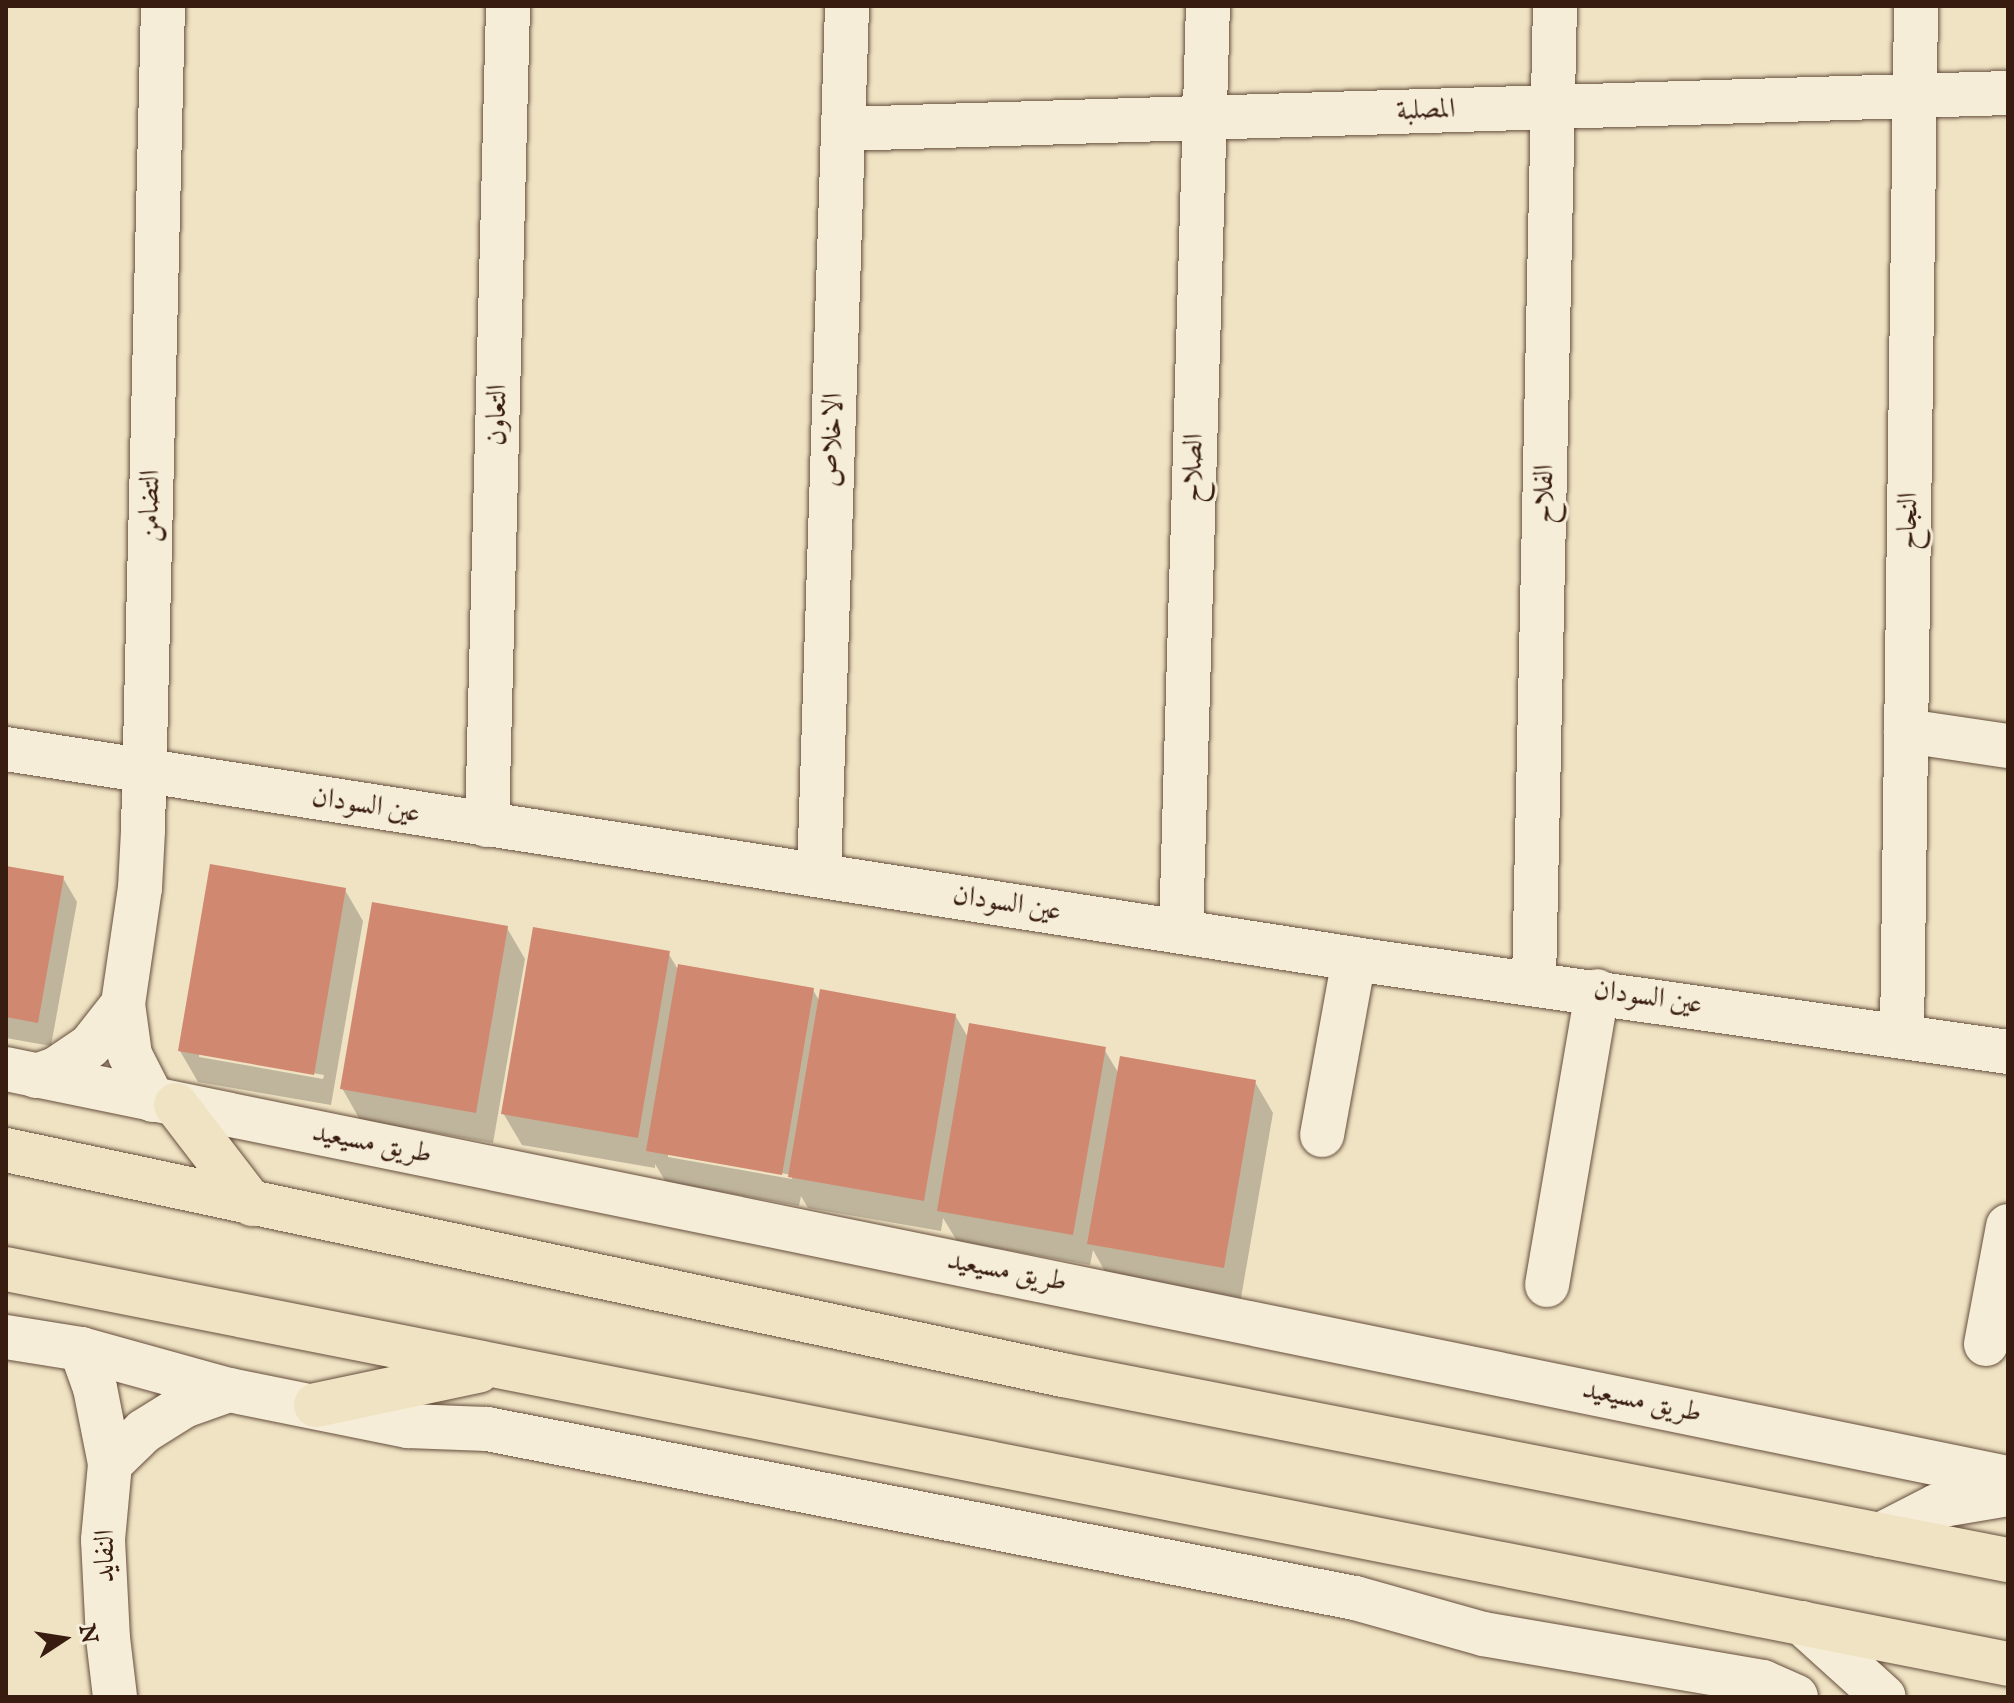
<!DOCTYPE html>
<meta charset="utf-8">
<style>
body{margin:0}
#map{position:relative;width:2014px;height:1703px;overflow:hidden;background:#efe3c3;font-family:"IM FELL English",Amiri,serif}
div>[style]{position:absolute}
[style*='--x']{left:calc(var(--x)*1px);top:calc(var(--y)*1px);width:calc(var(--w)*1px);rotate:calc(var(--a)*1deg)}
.shadow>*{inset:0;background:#0003}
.building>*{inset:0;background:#d18871}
.roads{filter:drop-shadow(0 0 2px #664e3d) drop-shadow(0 0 2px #664e3d)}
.minor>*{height:44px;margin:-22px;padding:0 22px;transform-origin:22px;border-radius:22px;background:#f5edd8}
.highway>*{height:44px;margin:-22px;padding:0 22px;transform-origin:22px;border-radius:22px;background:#efe3c3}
span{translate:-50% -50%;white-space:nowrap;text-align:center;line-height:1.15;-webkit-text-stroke:6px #f5edd8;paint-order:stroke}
.street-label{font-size:28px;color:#381c10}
.frame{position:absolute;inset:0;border:8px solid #381c10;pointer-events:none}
.north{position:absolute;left:24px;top:1599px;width:80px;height:80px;-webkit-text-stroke:6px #f5edd8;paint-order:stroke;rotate:78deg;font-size:22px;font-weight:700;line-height:32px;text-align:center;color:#381c10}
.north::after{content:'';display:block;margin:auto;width:28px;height:36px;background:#381c10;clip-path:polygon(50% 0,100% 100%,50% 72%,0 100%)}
</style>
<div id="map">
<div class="shadow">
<div style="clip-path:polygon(6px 868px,63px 878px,77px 902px,51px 1046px,6px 1038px)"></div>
<div style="clip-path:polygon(evenodd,345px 890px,363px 921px,331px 1105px,198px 1082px,180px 1051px,345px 890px,199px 1053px,324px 1075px,323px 1079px,199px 1057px,199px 1053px)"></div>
<div style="clip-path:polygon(507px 928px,525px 959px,493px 1143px,360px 1120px,342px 1088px)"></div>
<div style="clip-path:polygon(evenodd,668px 953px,679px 971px,813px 990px,820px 1002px,955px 1015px,969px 1039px,1104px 1049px,1119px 1074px,1255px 1082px,1273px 1113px,1241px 1298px,1107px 1275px,1093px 1250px,1090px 1265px,957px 1241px,943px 1218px,941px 1231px,808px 1208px,801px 1196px,799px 1206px,666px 1182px,655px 1164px,655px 1168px,522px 1145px,503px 1113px,668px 953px,668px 1153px,792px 1175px,792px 1179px,668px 1157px,668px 1153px)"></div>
</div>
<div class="building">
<div style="clip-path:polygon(210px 864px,346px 888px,314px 1075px,178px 1051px)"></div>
<div style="clip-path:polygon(6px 866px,64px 876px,38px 1023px,6px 1017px)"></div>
<div style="clip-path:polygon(372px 902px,508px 926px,476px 1113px,340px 1089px)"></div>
<div style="clip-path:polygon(533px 927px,670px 951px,638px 1138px,501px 1114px)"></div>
<div style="clip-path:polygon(678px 964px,814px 988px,782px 1175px,646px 1151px)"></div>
<div style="clip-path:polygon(820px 989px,956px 1014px,924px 1201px,788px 1177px)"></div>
<div style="clip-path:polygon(969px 1023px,1106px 1047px,1073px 1235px,937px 1211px)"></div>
<div style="clip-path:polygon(1120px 1056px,1256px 1080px,1224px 1268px,1087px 1244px)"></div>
</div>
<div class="roads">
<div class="minor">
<div style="--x:843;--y:129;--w:1166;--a:-1.77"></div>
<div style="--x:1906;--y:731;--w:103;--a:8.4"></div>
<div style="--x:6;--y:749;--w:1364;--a:8.85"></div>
<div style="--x:1354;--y:959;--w:661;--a:8.09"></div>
<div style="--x:487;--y:825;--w:819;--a:-88.53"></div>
<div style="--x:819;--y:875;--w:869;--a:-88.15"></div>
<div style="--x:1181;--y:930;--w:924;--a:-88.33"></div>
<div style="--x:1534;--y:982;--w:976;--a:-88.77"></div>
<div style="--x:1902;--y:1035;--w:1029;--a:-89.22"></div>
<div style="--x:6;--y:1069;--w:2043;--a:11.55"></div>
<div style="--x:36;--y:1076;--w:21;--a:-19"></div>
<div style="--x:56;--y:1069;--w:41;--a:-34.1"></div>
<div style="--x:90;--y:1046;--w:53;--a:-51.8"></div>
<div style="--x:153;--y:1100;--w:51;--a:-117.1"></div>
<div style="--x:130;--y:1055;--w:51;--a:-97.8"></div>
<div style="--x:123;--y:1004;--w:117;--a:-81.7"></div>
<div style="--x:140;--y:888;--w:58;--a:-87"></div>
<div style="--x:143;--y:830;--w:824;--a:-88.61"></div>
<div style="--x:1322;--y:1135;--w:179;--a:-79.7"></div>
<div style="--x:1547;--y:1285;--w:298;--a:-80.3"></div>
<div style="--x:6;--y:1337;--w:76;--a:9.1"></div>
<div style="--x:81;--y:1349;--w:154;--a:15.5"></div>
<div style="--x:229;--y:1390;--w:183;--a:11.4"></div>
<div style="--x:408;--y:1426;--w:79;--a:2.2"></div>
<div style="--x:487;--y:1429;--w:884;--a:11.02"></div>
<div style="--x:1355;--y:1598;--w:133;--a:15.7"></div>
<div style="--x:1483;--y:1634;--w:284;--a:9.7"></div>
<div style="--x:1763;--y:1682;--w:36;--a:24"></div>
<div style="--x:1986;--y:1344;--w:120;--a:-79.4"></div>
<div style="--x:81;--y:1349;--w:41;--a:70.3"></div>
<div style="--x:95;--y:1388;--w:77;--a:78.8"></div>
<div style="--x:110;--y:1464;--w:76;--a:95.3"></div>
<div style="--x:103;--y:1540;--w:98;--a:87.1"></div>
<div style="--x:108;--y:1638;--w:59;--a:83.2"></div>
<div style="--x:110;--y:1464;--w:47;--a:-44.1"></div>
<div style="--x:144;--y:1431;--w:47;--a:-32"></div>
<div style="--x:184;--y:1406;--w:48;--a:-19.6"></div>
<div style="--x:1880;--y:1535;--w:64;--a:-27"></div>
<div style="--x:1937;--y:1506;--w:72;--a:-9.6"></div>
<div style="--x:1802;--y:1623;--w:110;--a:42.1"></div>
</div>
<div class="highway">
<div style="--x:176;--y:1105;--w:125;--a:52.5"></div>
<div style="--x:6;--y:1150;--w:1081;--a:12.02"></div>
<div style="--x:1063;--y:1375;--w:963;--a:11.08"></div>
<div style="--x:6;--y:1269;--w:2041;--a:11.16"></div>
<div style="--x:316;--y:1405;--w:166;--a:-11.9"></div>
</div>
</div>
<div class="street-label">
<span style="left:1426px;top:111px;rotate:-2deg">المصلبة</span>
<span style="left:498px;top:415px;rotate:-89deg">التعاون</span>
<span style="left:833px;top:440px;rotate:-88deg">الاخلاص</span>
<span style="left:1194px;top:468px;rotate:-88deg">الصلاح</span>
<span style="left:1545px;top:494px;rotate:-89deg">الفلاح</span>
<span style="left:151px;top:506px;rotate:-89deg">التضامن</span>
<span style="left:1909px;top:521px;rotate:-89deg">النجاح</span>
<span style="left:366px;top:806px;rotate:9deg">عين السودان</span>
<span style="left:1007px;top:904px;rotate:9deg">عين السودان</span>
<span style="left:1648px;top:998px;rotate:8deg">عين السودان</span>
<span style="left:372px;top:1144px;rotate:11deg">طريق مسيعيد</span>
<span style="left:1007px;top:1272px;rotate:11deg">طريق مسيعيد</span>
<span style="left:1642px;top:1402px;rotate:12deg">طريق مسيعيد</span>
<span style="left:106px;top:1556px;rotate:-90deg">النفايد</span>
</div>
<div class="frame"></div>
<div class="north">N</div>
</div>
